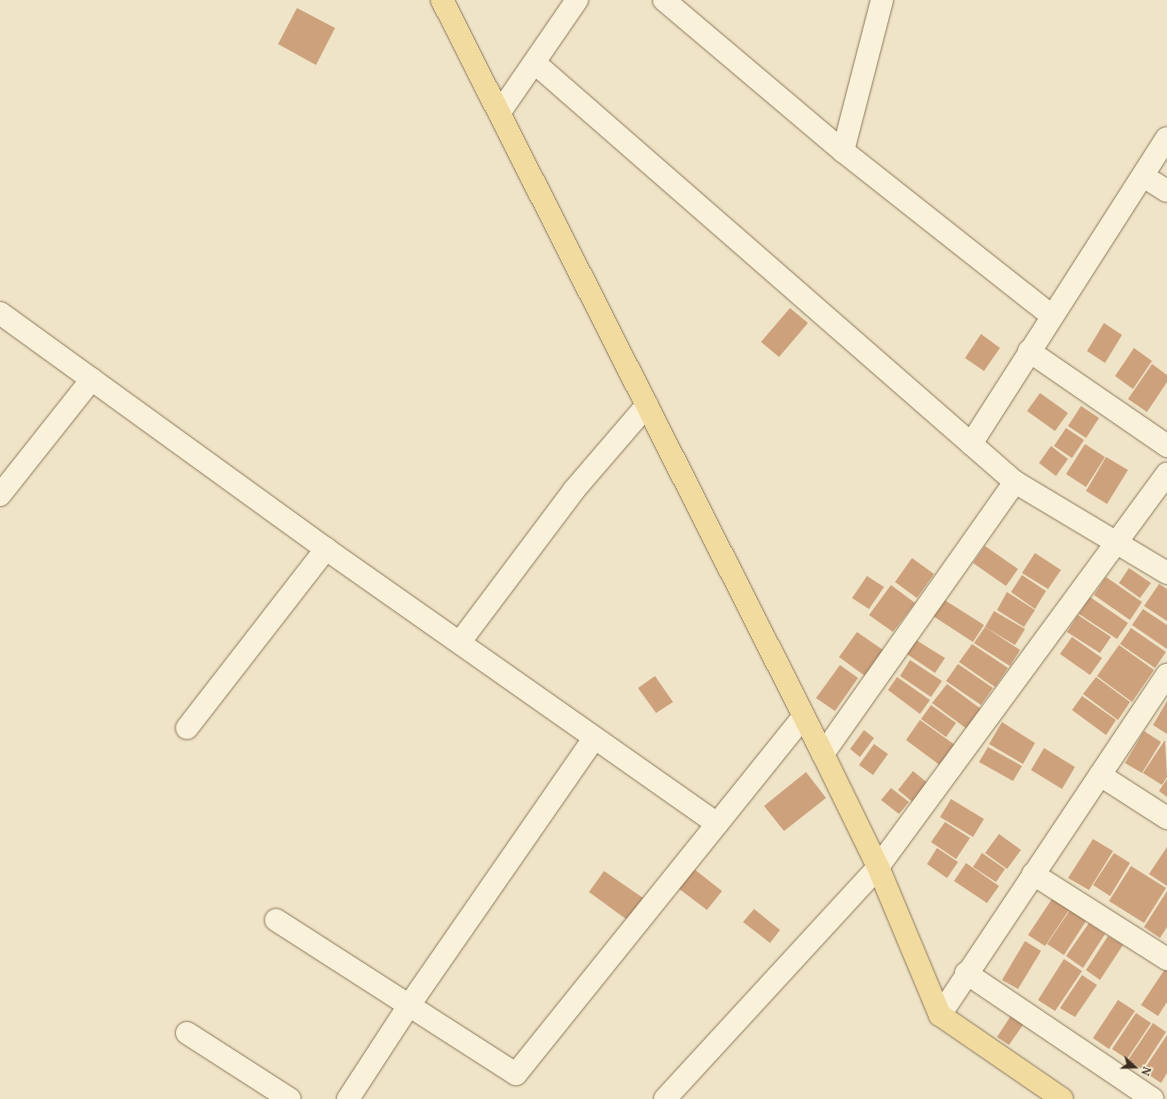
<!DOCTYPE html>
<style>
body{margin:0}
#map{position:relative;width:1167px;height:1099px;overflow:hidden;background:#efe4c7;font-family:"Noto Serif",serif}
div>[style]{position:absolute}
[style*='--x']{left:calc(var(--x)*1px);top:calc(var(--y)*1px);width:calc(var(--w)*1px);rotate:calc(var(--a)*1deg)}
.building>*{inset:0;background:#cda17c}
.roads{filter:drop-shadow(0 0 1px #8b775c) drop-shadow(0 0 1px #8b775c)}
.minor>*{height:22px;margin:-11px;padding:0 11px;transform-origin:11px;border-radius:11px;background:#f9f1da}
.major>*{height:22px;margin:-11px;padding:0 11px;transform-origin:11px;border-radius:11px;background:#f2db9f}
span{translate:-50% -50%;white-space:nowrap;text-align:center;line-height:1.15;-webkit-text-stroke:3px #f6eed7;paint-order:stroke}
.north{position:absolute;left:1115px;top:1047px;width:40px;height:40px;-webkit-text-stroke:3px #f6eed7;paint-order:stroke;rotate:110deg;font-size:11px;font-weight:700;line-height:16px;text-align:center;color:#3b2e20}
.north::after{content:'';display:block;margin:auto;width:14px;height:18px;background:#3b2e20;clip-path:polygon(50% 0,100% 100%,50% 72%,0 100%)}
</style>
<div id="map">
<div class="building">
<div style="clip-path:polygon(297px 8px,335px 28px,316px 65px,278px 44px)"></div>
<div style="clip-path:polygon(790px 308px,808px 323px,779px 357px,761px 342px)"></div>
<div style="clip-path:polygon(1104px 323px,1122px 335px,1105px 363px,1087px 351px)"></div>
<div style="clip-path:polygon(981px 334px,1000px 348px,984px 371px,965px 358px)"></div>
<div style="clip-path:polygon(1134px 348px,1152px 361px,1133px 389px,1115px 376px)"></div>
<div style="clip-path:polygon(1152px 364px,1167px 375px,1167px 382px,1147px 412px,1128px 399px)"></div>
<div style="clip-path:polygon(1040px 393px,1068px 413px,1055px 431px,1027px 411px)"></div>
<div style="clip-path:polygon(1081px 406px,1099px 418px,1086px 438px,1068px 426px)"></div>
<div style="clip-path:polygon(1066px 428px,1084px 440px,1072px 458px,1054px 446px)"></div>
<div style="clip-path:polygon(1085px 444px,1105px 457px,1086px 487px,1066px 474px)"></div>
<div style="clip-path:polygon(1051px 446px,1068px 459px,1056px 476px,1039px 463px)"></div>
<div style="clip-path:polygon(1106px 457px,1128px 470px,1107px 504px,1086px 491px)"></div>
<div style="clip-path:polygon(985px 546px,1018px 569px,1006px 586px,973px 563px)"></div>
<div style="clip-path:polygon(1035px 553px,1061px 570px,1048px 589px,1022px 573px)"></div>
<div style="clip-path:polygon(912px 558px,934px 574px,917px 598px,895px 582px)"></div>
<div style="clip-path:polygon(1129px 568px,1151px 583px,1140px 598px,1119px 583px)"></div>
<div style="clip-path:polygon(1022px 575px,1046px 591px,1035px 609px,1011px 592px)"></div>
<div style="clip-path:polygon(867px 576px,884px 587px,869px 609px,852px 598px)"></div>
<div style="clip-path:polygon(1106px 577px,1142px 602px,1130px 620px,1094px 595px)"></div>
<div style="clip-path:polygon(1159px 584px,1167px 589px,1167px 621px,1144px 606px)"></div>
<div style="clip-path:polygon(891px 585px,915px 603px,893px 632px,869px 615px)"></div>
<div style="clip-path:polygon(1007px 592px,1035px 610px,1024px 627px,997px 610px)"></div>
<div style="clip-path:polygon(1090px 597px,1128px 623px,1117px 639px,1079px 614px)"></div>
<div style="clip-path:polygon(943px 599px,984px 625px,973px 642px,933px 616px)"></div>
<div style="clip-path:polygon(1143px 609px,1167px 625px,1167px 649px,1132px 625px)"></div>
<div style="clip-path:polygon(994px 611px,1025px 629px,1015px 645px,985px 627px)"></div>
<div style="clip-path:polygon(1078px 615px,1111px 637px,1100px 653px,1067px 632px)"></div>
<div style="clip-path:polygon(985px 627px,1020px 650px,1010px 666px,974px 643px)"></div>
<div style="clip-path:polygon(1131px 628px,1166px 652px,1155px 668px,1120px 644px)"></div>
<div style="clip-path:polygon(857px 632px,883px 650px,865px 676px,839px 657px)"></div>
<div style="clip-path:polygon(1072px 637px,1102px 658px,1090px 675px,1060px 654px)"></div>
<div style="clip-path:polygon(916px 640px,945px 658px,935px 673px,907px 654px)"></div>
<div style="clip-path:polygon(972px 644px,1008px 668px,995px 687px,959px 662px)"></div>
<div style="clip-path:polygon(1119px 645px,1154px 670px,1132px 702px,1097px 676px)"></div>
<div style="clip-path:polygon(910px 660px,942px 681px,931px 697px,900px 676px)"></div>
<div style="clip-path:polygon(958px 664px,993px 688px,981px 705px,946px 681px)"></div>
<div style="clip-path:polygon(840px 665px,858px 678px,835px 711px,816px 698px)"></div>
<div style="clip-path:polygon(655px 676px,673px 702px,656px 713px,638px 688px)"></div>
<div style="clip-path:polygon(897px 677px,930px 700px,920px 714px,888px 690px)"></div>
<div style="clip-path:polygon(1096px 677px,1130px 702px,1118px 720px,1083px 694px)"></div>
<div style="clip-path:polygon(947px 684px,981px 709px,967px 729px,932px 703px)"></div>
<div style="clip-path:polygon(1082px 696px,1116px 720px,1106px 735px,1072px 710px)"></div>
<div style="clip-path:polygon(1167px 701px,1167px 734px,1153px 725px)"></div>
<div style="clip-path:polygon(931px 705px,956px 723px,946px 737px,921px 719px)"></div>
<div style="clip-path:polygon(920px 720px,955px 745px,941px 766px,906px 740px)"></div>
<div style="clip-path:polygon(1002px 722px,1035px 743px,1023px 764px,989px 744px)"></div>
<div style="clip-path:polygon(864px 730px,874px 738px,860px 757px,850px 749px)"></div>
<div style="clip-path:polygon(1144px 731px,1161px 742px,1142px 773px,1125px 763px)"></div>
<div style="clip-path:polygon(1165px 740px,1167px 777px,1162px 785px,1143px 773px)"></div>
<div style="clip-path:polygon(874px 744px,888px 754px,873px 775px,859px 765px)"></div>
<div style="clip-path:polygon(988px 747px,1022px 766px,1013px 781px,979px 762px)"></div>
<div style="clip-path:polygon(1044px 748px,1075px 767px,1062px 789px,1031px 770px)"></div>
<div style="clip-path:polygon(913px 771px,930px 785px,915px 804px,898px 790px)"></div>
<div style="clip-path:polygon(806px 772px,826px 798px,784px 831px,764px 806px)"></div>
<div style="clip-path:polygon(1167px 779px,1167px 797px,1159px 791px)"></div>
<div style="clip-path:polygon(891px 788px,909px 802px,899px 814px,881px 800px)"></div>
<div style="clip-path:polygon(951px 799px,984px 819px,973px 837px,940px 817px)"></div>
<div style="clip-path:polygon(945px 822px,970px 838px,956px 859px,931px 842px)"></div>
<div style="clip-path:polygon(999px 834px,1021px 850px,1007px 869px,985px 853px)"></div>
<div style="clip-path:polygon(1093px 839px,1113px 851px,1089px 890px,1068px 878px)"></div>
<div style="clip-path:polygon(1167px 847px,1167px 886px,1149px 874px)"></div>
<div style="clip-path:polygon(937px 848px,958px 862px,947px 878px,927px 864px)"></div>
<div style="clip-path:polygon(982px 853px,1005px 869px,996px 882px,973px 867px)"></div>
<div style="clip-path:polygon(1114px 853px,1130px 863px,1110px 896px,1093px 885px)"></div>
<div style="clip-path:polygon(966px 863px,999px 886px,987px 903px,954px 881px)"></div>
<div style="clip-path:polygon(1131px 866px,1166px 888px,1144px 923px,1109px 901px)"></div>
<div style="clip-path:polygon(694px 869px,722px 891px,707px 910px,678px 888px)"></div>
<div style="clip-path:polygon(604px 871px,646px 900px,630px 922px,589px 892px)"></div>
<div style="clip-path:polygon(1167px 891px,1167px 927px,1160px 938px,1144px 927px)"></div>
<div style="clip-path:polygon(1054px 896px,1071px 907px,1045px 946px,1028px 935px)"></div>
<div style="clip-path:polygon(754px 909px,780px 930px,770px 943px,743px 922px)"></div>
<div style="clip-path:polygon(1070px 910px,1086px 921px,1064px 955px,1047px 944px)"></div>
<div style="clip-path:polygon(1089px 923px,1105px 934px,1083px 968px,1066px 956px)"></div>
<div style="clip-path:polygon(1108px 936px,1123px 945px,1100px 980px,1086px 970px)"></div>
<div style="clip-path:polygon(1025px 941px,1041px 951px,1018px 989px,1002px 980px)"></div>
<div style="clip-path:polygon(1064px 959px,1082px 971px,1055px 1011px,1038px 1000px)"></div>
<div style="clip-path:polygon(1167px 966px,1167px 1002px,1158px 1016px,1141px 1005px)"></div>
<div style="clip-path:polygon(1082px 975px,1097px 985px,1075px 1017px,1060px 1008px)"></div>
<div style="clip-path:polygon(1118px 1000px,1135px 1011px,1109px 1049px,1093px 1038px)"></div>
<div style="clip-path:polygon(1136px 1013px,1151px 1023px,1127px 1059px,1112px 1049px)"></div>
<div style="clip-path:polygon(1012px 1014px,1025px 1022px,1009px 1045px,997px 1037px)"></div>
<div style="clip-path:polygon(1153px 1023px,1166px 1032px,1142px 1069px,1128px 1060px)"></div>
<div style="clip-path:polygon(1167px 1035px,1167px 1073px,1161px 1083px,1143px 1071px)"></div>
</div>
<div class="roads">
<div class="minor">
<div style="--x:664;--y:0;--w:234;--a:40.2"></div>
<div style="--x:843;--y:151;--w:266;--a:38.3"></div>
<div style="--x:536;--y:64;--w:636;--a:41.11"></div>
<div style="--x:1015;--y:482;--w:177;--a:30.9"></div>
<div style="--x:500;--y:112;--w:136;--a:-55.5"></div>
<div style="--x:843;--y:151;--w:156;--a:-75.5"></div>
<div style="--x:1143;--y:176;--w:28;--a:32"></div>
<div style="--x:0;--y:313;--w:402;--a:35.9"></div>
<div style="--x:326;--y:549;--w:478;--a:35.1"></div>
<div style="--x:1029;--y:351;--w:168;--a:34.5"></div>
<div style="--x:971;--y:444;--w:363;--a:-57.4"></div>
<div style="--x:0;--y:495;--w:148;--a:-51.6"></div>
<div style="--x:460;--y:642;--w:190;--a:-53.1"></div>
<div style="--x:574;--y:490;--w:112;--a:-49.3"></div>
<div style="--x:187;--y:728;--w:227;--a:-52.2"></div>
<div style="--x:823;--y:754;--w:333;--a:-54.8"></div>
<div style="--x:1100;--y:775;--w:80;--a:32.7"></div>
<div style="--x:1033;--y:874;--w:159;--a:32.4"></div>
<div style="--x:276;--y:920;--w:285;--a:32.7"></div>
<div style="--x:516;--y:1074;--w:459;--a:-51.2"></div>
<div style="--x:966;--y:973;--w:225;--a:34"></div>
<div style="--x:940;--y:1015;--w:409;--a:-56.3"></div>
<div style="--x:187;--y:1033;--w:122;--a:32.7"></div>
<div style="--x:348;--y:1099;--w:110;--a:-56.9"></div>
<div style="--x:408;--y:1007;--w:327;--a:-55.3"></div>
<div style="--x:665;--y:1099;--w:315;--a:-47.4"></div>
<div style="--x:878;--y:867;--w:488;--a:-53.7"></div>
</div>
<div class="major">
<div style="--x:442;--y:0;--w:845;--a:63.19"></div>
<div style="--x:823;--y:754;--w:126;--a:64"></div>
<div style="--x:878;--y:867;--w:160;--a:67.3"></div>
<div style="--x:940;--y:1015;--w:148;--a:34.5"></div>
</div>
</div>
<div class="north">N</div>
</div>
